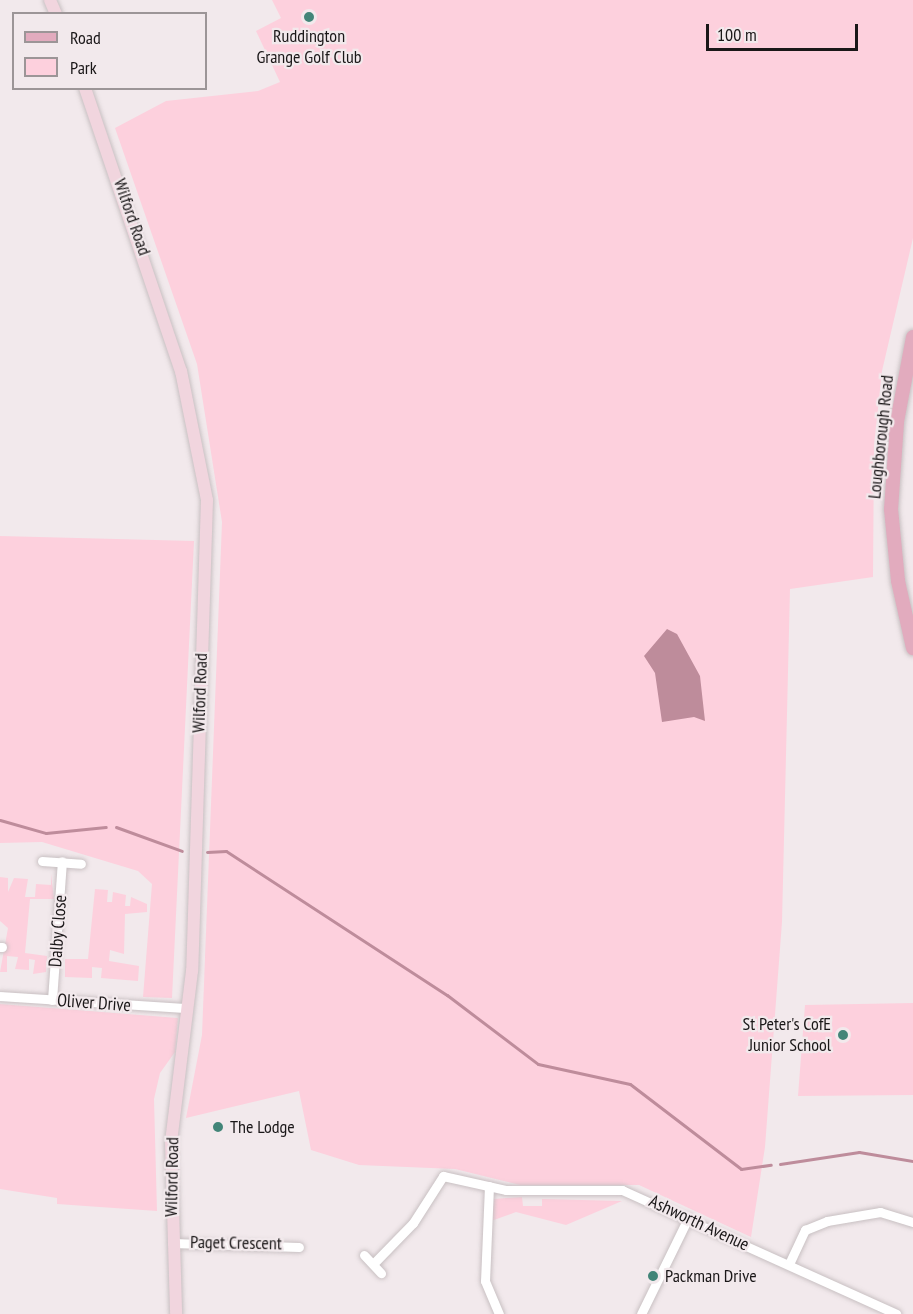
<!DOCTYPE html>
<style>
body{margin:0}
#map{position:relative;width:913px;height:1314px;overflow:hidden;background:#f2e9ec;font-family:"PT Sans Narrow",sans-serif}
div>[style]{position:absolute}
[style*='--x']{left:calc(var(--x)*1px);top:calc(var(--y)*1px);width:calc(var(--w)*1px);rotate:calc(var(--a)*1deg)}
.green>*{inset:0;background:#fdd0dd}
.water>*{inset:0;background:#be8c9b}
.stream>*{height:3px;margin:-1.5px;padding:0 1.5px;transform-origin:1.5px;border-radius:1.5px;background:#be8c9b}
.roads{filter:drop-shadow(0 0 2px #c8c0c2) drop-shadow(0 0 2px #c8c0c2)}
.street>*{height:9px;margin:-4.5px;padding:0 4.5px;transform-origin:4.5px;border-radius:4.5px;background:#fff}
.secondary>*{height:12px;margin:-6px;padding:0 6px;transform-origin:6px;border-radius:6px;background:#f1d5de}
.primary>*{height:14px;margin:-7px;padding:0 7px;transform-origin:7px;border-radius:7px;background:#e2abbe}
.dots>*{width:16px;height:16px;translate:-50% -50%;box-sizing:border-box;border:3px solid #f2e9ec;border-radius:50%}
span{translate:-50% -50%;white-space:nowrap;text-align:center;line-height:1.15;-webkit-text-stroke:4.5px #f2e9ec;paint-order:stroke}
.poi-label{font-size:18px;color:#1a1718}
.right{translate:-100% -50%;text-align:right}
.left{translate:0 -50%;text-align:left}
.street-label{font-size:18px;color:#1a1718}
.legend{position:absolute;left:12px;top:12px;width:195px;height:78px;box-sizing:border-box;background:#f2e9ec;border:2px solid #9c9597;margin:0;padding:8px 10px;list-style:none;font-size:18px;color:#1a1718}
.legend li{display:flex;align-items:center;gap:12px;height:30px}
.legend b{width:30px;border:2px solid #9c9597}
.scale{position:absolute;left:706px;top:24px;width:152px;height:27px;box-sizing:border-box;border:3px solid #1a1718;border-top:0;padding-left:8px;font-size:18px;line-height:21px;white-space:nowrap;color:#1a1718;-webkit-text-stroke:4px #f2e9ec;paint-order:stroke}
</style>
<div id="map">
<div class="green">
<div style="clip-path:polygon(272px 0,913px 0,913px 238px,882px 371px,874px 446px,873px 577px,790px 589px,782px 922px,765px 1147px,751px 1237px,639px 1185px,520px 1185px,455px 1169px,359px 1165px,311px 1150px,299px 1091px,186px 1118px,202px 1035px,222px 522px,197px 364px,115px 128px,166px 101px,258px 91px,280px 82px,256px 31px,281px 18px)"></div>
<div style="clip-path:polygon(0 536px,194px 541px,172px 998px,143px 997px,152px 884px,138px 871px,42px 842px,0 843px)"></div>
<div style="clip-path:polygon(51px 874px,54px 899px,30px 899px,25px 953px,47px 956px,46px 972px,33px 974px,35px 960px,29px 959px,29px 970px,15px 969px,18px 957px,7px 956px,7px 972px,0 972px,8px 928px,0 921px,0 877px,8px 878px,8px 892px,14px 878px,28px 879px,25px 897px,35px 897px,36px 884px,51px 885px)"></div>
<div style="clip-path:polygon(95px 889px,108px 890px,107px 902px,112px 902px,113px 892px,126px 895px,125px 906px,130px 906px,131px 897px,147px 904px,147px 912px,125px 914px,124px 954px,110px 950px,109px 961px,139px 966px,138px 981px,101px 978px,102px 968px,92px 967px,92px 978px,65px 977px,65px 959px,88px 959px)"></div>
<div style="clip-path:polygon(913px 1003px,913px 1095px,798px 1096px,805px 1005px)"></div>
<div style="clip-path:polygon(0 1004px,178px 1018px,175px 1052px,160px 1073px,154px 1099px,157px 1211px,57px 1204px,57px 1198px,0 1189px)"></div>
<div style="clip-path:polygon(522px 1197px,523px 1206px,542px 1206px,542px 1199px,622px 1201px,566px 1225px,516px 1212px,491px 1221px,494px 1199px)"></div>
</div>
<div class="water">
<div style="clip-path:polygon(667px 629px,677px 634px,700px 676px,705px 721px,694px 717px,662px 722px,655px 673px,644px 656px)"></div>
</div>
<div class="stream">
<div style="--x:0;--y:820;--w:48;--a:15.8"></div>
<div style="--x:46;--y:833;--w:60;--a:-5.7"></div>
<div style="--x:116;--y:827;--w:70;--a:20"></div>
<div style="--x:207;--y:852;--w:19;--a:-3"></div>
<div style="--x:226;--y:851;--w:264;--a:33.1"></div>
<div style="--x:447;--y:995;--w:114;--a:37.2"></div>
<div style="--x:538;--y:1064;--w:94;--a:12.3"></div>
<div style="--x:630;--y:1084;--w:140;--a:37.4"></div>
<div style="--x:741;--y:1169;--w:30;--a:-8"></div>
<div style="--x:780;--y:1164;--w:80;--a:-8.6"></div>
<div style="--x:859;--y:1152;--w:55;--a:9.5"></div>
</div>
<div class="roads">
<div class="street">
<div style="--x:42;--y:861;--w:39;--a:4"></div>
<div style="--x:0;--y:947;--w:2;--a:0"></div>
<div style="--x:0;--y:996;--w:188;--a:3.7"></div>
<div style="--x:52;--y:1000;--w:139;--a:-85.9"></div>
<div style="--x:489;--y:1186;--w:95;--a:92.4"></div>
<div style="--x:485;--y:1281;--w:36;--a:67"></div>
<div style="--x:172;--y:1243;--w:127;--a:1.8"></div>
<div style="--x:364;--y:1255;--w:25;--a:47"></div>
<div style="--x:373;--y:1264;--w:57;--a:-45.7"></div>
<div style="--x:413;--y:1223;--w:56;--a:-57.4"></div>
<div style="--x:443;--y:1176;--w:65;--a:12.5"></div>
<div style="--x:506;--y:1190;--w:116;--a:0"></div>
<div style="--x:622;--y:1190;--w:301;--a:24.3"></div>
<div style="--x:789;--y:1264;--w:38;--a:-65"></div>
<div style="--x:805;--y:1230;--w:24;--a:-22"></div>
<div style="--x:827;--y:1221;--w:54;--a:-9.6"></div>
<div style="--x:880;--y:1212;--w:34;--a:17"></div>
<div style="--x:641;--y:1314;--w:107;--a:-63.9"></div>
</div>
<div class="secondary">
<div style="--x:50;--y:0;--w:15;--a:67"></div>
<div style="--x:85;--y:88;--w:299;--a:71.3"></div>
<div style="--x:181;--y:371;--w:132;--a:78.6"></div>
<div style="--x:207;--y:500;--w:471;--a:91.8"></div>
<div style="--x:192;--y:971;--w:171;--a:97"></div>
<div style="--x:171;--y:1141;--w:173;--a:88.3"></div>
</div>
<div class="primary">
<div style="--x:913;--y:337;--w:86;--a:100.7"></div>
<div style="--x:897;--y:422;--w:87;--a:93.9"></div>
<div style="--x:891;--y:509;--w:72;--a:84.4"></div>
<div style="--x:898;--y:581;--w:69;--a:77.4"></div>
</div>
</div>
<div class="dots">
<div style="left:309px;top:17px;background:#428578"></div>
<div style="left:843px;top:1035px;background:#428578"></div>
<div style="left:218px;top:1127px;background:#428578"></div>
<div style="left:653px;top:1276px;background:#428578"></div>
</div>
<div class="poi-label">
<span style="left:309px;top:47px">Ruddington<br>Grange Golf Club</span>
<span class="right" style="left:831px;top:1035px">St Peter's CofE<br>Junior School</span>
<span class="left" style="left:230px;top:1127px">The Lodge</span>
<span class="left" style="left:665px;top:1276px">Packman Drive</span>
</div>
<div class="street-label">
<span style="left:132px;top:217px;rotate:71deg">Wilford Road</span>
<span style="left:881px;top:437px;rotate:-84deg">Loughborough Road</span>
<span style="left:200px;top:693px;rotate:-88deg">Wilford Road</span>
<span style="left:58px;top:931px;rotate:-86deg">Dalby Close</span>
<span style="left:94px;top:1003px;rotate:4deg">Oliver Drive</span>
<span style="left:172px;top:1177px;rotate:-89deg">Wilford Road</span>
<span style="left:699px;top:1223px;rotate:25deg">Ashworth Avenue</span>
<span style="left:236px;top:1243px;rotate:1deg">Paget Crescent</span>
</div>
<ul class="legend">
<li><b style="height:8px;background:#e2abbe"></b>Road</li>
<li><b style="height:16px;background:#fdd0dd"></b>Park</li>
</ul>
<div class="scale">100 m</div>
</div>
